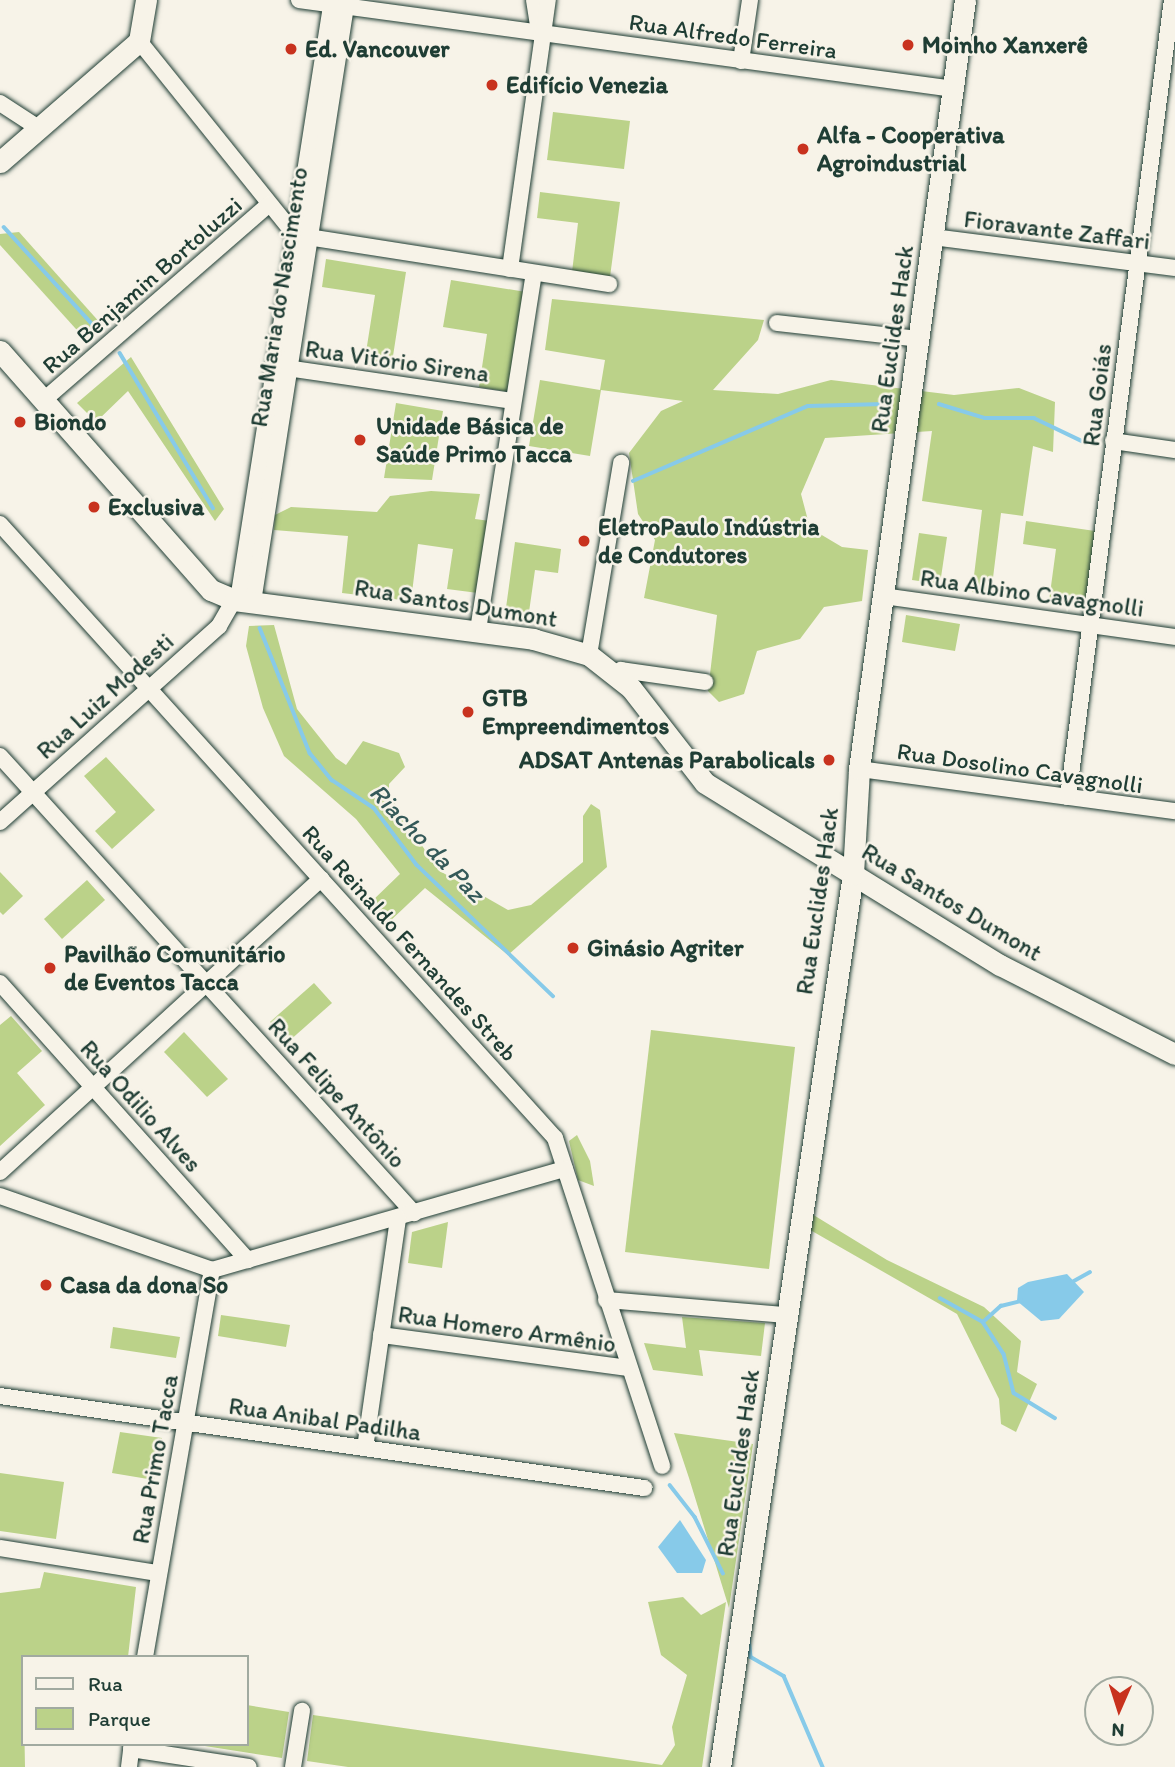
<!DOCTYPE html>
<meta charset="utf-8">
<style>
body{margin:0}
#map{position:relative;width:1175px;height:1767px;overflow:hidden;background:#f7f3e8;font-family:Itim,sans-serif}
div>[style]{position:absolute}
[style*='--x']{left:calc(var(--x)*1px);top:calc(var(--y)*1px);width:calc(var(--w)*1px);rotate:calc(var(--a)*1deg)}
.green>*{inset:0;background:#bbd289}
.water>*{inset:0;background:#87cae9}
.stream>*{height:3.5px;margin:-1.75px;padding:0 1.75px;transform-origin:1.75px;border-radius:1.75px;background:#87cae9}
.roads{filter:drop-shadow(0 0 2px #1f3d34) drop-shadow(0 0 2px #1f3d34)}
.street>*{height:16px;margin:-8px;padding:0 8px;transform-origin:8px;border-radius:8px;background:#f7f3e8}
.secondary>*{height:21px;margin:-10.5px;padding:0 10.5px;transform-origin:10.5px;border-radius:10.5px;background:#f7f3e8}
.dots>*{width:19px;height:19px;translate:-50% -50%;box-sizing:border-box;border:4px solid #f7f3e8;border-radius:50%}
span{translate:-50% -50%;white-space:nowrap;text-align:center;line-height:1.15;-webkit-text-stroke:5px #f7f3e8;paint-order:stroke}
.street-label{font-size:24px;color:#1f3d34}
.poi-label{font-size:24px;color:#1f3d34;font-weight:700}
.left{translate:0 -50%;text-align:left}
.right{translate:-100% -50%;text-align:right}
.water-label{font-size:26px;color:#345958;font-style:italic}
.legend{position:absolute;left:21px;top:1655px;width:228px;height:91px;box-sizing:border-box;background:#f7f3e8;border:2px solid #a1aaa0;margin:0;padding:9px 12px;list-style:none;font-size:21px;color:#1f3d34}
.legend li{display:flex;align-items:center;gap:14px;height:35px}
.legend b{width:35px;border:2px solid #a1aaa0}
.north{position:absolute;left:1084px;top:1676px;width:70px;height:70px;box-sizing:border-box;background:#f7f3e8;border:2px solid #a1aaa0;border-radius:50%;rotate:183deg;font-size:19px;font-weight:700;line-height:28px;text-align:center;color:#1f3d34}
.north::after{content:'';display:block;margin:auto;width:24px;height:32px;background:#c8321e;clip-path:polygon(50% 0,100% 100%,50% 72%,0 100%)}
</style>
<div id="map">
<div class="green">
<div style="clip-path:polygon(553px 112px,630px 121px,624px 169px,547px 160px)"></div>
<div style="clip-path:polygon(540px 192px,620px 202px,610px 277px,572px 272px,578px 223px,537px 218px)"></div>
<div style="clip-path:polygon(19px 232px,102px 325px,85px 339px,0 245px,0 234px)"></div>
<div style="clip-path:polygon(326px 259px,406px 272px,391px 369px,364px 365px,375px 295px,322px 287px)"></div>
<div style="clip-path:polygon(451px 280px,526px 292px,510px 392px,479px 387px,487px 334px,443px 327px)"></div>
<div style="clip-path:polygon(552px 299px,764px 320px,758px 340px,713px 390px,778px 394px,831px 380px,954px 395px,1019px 388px,1055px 402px,1053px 452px,1033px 446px,1023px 516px,1001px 513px,991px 594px,972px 592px,982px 510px,922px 501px,932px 431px,825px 438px,801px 494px,810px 528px,842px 547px,868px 550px,862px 601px,824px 607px,800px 639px,757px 651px,744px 694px,719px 702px,708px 691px,717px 615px,644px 598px,655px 540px,638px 514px,629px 453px,661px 411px,683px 401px,601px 390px,590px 456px,529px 446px,540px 380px,600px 390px,605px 360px,545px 350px)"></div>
<div style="clip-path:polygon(131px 357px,224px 509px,215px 521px,128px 391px,96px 422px,77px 403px)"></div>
<div style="clip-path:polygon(396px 403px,443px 411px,432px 480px,384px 478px)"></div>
<div style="clip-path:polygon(431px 491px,480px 494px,475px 519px,490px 521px,478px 593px,447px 589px,453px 549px,418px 544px,411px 601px,342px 593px,348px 536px,274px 530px,275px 515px,291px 507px,377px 512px,390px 496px)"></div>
<div style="clip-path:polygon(1026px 521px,1095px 531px,1085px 606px,1049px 601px,1056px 549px,1023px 544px)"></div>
<div style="clip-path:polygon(919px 533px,947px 537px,940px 584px,912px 580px)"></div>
<div style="clip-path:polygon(515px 542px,561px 549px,558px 573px,535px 570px,528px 619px,505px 615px)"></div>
<div style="clip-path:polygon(906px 615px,960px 624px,955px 651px,902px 642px)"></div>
<div style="clip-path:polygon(274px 625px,297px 709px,336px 758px,346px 765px,363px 741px,399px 753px,405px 767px,389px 784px,389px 795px,438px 870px,508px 910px,531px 905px,583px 862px,583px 816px,591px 804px,600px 810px,607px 867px,508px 955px,425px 888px,388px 923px,370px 903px,400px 874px,356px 819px,284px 756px,263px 708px,246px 646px,249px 626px)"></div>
<div style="clip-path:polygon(106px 757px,155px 810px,112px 849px,95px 831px,116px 812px,84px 776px)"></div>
<div style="clip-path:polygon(0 872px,23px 896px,3px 915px,0 912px)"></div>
<div style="clip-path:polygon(87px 880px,105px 900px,62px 939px,44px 919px)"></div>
<div style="clip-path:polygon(314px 983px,332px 1003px,288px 1042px,270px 1022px)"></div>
<div style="clip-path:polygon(11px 1016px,42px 1051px,17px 1073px,45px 1105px,0 1146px,0 1025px)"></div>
<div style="clip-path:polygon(651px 1030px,795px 1047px,769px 1269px,625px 1252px)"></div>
<div style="clip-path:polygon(184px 1032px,228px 1079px,207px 1097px,164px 1052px)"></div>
<div style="clip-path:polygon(577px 1135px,590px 1161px,594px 1186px,578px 1180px,569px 1141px)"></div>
<div style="clip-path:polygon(807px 1211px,887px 1260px,984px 1307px,1021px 1341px,1017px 1372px,1037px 1384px,1016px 1432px,1001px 1424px,999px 1399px,957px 1314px,805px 1227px)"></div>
<div style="clip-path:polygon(448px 1222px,442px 1268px,408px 1263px,412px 1232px)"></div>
<div style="clip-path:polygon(221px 1315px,290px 1325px,286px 1347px,218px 1336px)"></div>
<div style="clip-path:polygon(682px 1317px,765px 1323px,761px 1356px,699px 1350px,703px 1376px,653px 1370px,644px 1343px,686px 1348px)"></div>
<div style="clip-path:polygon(113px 1327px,180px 1337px,176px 1358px,110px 1348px)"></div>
<div style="clip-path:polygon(120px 1432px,162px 1438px,154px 1480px,112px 1473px)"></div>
<div style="clip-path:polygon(674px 1433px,753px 1444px,729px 1608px,689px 1478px)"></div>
<div style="clip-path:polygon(0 1473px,64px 1482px,56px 1539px,0 1531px)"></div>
<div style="clip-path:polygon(44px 1572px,136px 1587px,128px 1657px,23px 1657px,25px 1767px,0 1767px,0 1593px,40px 1588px)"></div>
<div style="clip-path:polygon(683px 1597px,701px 1615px,726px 1602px,702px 1767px,348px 1767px,307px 1761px,313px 1715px,662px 1765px,675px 1745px,672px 1727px,687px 1675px,661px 1655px,648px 1602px)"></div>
<div style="clip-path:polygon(247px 1705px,289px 1712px,282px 1758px,192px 1744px,247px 1744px)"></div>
</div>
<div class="water">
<div style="clip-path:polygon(1067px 1274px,1084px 1292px,1059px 1319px,1041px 1321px,1017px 1301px,1018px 1288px,1028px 1282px)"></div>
<div style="clip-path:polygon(680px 1520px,706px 1560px,702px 1573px,677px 1573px,658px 1547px)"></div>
</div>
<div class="stream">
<div style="--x:4;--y:227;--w:135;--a:47.7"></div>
<div style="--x:120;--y:353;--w:181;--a:59"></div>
<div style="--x:939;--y:404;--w:48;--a:16.9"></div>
<div style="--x:985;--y:418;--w:49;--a:0"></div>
<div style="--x:1034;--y:418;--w:53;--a:25.6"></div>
<div style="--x:633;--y:481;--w:190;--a:-23.2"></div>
<div style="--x:808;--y:406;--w:76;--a:-1.5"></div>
<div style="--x:260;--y:628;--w:135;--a:68.2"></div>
<div style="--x:310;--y:753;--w:35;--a:51"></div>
<div style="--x:332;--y:780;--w:50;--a:33.7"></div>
<div style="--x:374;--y:808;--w:71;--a:53"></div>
<div style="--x:417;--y:865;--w:189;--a:43.9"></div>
<div style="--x:1074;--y:1281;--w:18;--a:-29"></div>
<div style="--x:940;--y:1298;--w:49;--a:29.2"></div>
<div style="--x:983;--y:1322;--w:38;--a:57"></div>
<div style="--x:1004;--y:1354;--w:40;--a:75.6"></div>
<div style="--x:1014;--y:1393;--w:48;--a:31.4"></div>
<div style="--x:983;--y:1322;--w:24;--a:-42"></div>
<div style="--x:1001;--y:1306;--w:21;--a:-14"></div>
<div style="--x:670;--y:1485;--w:41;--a:52"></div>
<div style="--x:695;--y:1517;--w:63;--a:63.4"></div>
<div style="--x:749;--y:1638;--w:19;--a:84"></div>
<div style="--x:751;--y:1657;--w:38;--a:30"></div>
<div style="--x:784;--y:1676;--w:99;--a:66.8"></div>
</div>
<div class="roads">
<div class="street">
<div style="--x:299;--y:0;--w:661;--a:7.74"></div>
<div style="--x:534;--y:0;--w:30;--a:81"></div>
<div style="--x:139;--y:41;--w:249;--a:51.2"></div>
<div style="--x:295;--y:235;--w:318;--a:8.9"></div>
<div style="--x:741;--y:61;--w:62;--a:-81.6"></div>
<div style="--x:0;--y:103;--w:44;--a:33"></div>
<div style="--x:933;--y:237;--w:244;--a:7.3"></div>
<div style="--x:510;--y:269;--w:272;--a:-82"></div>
<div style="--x:777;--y:323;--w:143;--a:6.4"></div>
<div style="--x:280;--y:367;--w:235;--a:8.3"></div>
<div style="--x:45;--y:399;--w:296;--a:-41"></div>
<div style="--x:1113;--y:441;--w:63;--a:8.3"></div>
<div style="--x:0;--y:524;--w:828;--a:47.89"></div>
<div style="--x:555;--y:1138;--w:345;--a:71.9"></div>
<div style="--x:883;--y:596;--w:295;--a:8"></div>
<div style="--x:238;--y:600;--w:607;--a:-81.1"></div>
<div style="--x:253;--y:602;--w:609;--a:-81.13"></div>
<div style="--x:478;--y:630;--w:361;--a:-81.1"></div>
<div style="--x:589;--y:655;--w:195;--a:-80.5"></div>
<div style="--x:615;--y:675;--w:8;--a:-40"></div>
<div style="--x:621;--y:670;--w:85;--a:8.1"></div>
<div style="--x:0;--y:756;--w:617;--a:47.83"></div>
<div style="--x:859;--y:769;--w:319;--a:7.6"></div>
<div style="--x:1068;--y:797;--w:804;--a:-82.57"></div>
<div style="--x:0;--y:822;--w:294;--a:-41.8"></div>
<div style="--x:219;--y:626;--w:30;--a:-60"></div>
<div style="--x:0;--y:983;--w:372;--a:48.2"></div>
<div style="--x:0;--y:1172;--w:435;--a:-42.4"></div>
<div style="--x:0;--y:1196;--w:225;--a:19.2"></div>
<div style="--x:212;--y:1270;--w:367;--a:-16"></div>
<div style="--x:606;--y:1300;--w:179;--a:4.8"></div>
<div style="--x:381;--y:1335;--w:249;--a:7.6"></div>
<div style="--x:0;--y:1396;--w:651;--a:8.13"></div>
<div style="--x:365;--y:1448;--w:232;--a:-81.8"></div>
<div style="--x:0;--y:1548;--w:160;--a:9"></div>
<div style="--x:145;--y:1657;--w:393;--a:-80.2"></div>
<div style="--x:131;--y:1749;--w:119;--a:8.7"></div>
<div style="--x:129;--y:1767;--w:23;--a:-83"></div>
<div style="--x:293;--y:1767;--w:57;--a:-80.9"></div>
</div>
<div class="secondary">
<div style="--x:0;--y:162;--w:184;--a:-41"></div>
<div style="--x:139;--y:41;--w:42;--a:-80.3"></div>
<div style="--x:0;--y:351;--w:319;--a:48.6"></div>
<div style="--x:211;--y:590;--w:25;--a:23"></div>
<div style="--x:234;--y:600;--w:302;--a:7.4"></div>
<div style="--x:533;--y:639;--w:58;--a:15.9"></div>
<div style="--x:589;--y:655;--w:53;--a:38.2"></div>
<div style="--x:631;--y:688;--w:120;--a:52.1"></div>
<div style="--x:705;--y:783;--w:347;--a:31.7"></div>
<div style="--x:1000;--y:965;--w:196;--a:27"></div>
<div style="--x:720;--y:1767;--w:903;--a:-81.53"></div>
<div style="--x:853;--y:874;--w:105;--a:-86.7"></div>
<div style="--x:859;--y:769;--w:776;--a:-82.15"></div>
</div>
</div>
<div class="dots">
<div style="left:908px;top:45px;background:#c8321e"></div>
<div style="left:291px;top:49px;background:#c8321e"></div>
<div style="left:492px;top:85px;background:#c8321e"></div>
<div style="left:803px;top:149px;background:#c8321e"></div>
<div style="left:20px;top:422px;background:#c8321e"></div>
<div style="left:360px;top:440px;background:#c8321e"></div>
<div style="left:94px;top:507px;background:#c8321e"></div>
<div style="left:584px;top:541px;background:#c8321e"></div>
<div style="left:468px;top:712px;background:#c8321e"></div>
<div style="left:829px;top:760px;background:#c8321e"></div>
<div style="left:573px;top:948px;background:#c8321e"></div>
<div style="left:50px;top:968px;background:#c8321e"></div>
<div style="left:46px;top:1285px;background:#c8321e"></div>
</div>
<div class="street-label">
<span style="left:733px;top:36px;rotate:8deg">Rua Alfredo Ferreira</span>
<span style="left:1057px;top:230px;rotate:7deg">Fioravante Zaffari</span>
<span style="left:142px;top:285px;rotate:-41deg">Rua Benjamin Bortoluzzi</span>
<span style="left:279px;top:297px;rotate:-81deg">Rua Maria do Nascimento</span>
<span style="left:892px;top:339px;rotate:-82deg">Rua Euclides Hack</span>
<span style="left:397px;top:361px;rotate:8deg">Rua Vitório Sirena</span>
<span style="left:1097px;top:395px;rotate:-83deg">Rua Goiás</span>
<span style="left:1032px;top:593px;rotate:8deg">Rua Albino Cavagnolli</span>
<span style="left:456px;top:603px;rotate:9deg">Rua Santos Dumont</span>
<span style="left:105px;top:696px;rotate:-42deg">Rua Luiz Modesti</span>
<span style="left:1020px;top:768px;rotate:8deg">Rua Dosolino Cavagnolli</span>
<span style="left:817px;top:901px;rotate:-82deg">Rua Euclides Hack</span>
<span style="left:952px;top:902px;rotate:31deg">Rua Santos Dumont</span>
<span style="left:410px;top:943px;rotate:48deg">Rua Reinaldo Fernandes Streb</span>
<span style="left:337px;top:1093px;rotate:48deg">Rua Felipe Antônio</span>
<span style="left:141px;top:1106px;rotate:48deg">Rua Odilio Alves</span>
<span style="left:507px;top:1329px;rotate:8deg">Rua Homero Armênio</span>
<span style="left:325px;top:1419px;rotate:8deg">Rua Anibal Padilha</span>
<span style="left:155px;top:1459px;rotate:-80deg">Rua Primo Tacca</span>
<span style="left:738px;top:1463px;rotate:-82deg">Rua Euclides Hack</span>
</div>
<div class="poi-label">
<span class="left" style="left:922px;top:45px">Moinho Xanxerê</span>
<span class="left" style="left:305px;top:49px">Ed. Vancouver</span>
<span class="left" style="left:506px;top:85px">Edifício Venezia</span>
<span class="left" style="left:817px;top:149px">Alfa - Cooperativa<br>Agroindustrial</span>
<span class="left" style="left:34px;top:422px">Biondo</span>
<span class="left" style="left:376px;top:440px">Unidade Básica de<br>Saúde Primo Tacca</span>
<span class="left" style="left:108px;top:507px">Exclusiva</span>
<span class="left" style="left:598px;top:541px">EletroPaulo Indústria<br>de Condutores</span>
<span class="left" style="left:482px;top:712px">GTB<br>Empreendimentos</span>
<span class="right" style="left:815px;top:760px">ADSAT Antenas Parabolicals</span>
<span class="left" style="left:587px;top:948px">Ginásio Agriter</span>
<span class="left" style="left:64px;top:968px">Pavilhão Comunitário<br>de Eventos Tacca</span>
<span class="left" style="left:60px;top:1285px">Casa da dona So</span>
</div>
<div class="water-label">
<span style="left:427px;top:843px;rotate:46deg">Riacho da Paz</span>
</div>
<ul class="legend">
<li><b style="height:9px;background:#f7f3e8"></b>Rua</li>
<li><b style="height:19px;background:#bbd289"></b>Parque</li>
</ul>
<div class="north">N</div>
</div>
